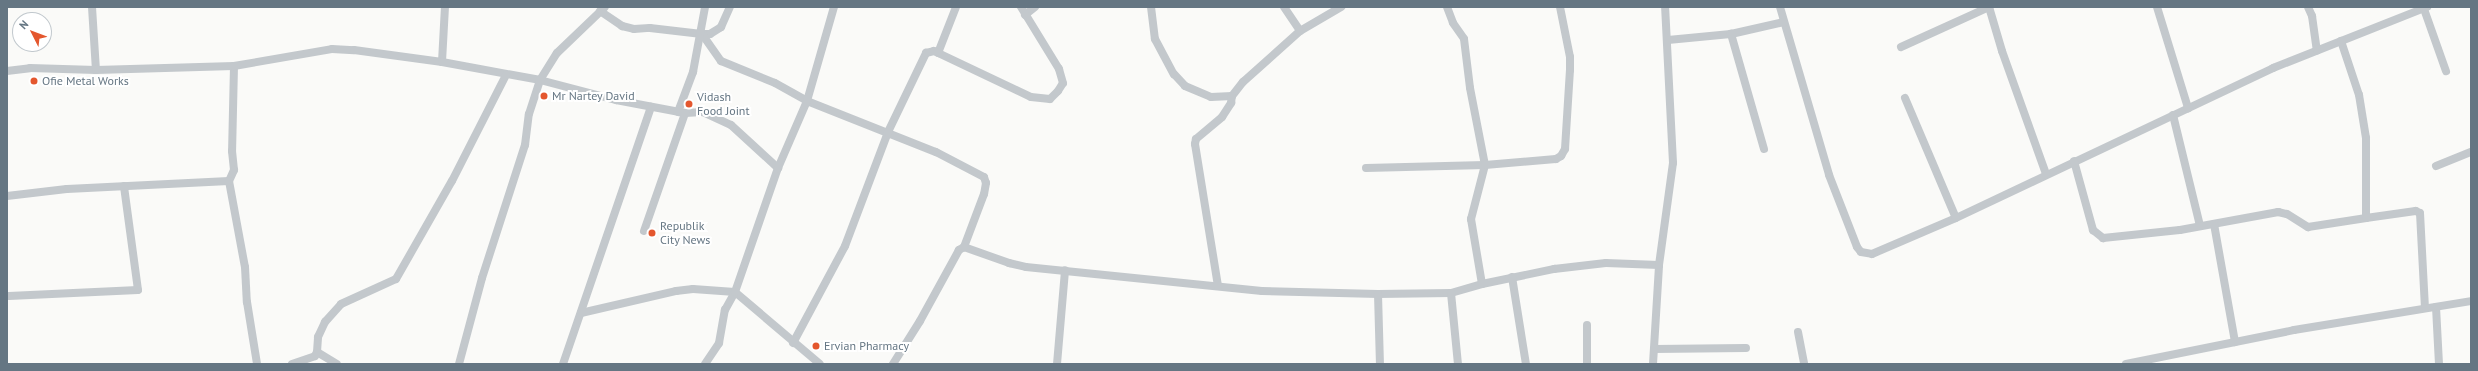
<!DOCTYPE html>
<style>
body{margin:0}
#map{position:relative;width:2478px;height:371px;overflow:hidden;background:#fafaf8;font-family:"PT Sans",sans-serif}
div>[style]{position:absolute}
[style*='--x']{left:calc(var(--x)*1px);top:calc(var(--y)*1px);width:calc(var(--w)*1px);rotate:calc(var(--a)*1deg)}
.minor>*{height:8px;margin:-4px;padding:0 4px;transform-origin:4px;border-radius:4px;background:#c3c8cc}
.dots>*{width:11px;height:11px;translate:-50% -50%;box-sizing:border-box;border:2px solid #fff;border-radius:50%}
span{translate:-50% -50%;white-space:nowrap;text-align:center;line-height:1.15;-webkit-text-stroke:4px #fff;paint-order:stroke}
.poi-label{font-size:12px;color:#657683}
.left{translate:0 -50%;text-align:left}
.frame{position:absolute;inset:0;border:8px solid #657683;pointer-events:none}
.north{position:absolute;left:12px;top:12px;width:40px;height:40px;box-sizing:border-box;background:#fff;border:1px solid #c1c8cd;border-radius:50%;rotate:312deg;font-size:11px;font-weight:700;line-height:16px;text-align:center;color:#657683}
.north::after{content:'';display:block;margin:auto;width:14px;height:18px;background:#e4572e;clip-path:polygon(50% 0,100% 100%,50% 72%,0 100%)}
</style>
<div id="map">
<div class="minor">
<div style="--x:92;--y:7;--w:63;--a:86.4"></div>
<div style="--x:1151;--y:7;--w:32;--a:83"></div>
<div style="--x:1155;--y:39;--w:40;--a:62"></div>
<div style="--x:1174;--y:74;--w:16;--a:47"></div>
<div style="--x:1185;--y:86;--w:28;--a:23"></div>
<div style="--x:1211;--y:97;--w:21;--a:-3"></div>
<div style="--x:1232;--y:96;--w:18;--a:-52"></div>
<div style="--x:1243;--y:82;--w:76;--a:-41.8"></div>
<div style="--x:1300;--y:31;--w:48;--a:-30.3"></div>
<div style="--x:1284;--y:7;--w:29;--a:56"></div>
<div style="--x:1447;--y:7;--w:17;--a:69"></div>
<div style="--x:1453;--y:23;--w:19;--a:55"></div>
<div style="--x:1464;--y:39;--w:49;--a:83"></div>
<div style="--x:1470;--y:88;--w:78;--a:79"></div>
<div style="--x:1485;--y:165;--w:56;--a:104.5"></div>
<div style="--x:1471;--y:219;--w:66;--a:80.4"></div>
<div style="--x:1780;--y:7;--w:175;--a:73.7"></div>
<div style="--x:1829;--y:175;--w:77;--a:68.7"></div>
<div style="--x:1857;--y:247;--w:6;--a:51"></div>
<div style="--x:1861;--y:252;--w:11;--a:10"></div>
<div style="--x:1872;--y:254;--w:91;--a:-23.2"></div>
<div style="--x:1956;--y:218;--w:351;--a:-25.3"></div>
<div style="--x:2273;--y:68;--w:166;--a:-21.6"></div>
<div style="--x:2157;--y:7;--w:106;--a:72.9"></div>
<div style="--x:2308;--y:7;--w:10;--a:66"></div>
<div style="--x:2312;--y:16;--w:35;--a:82"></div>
<div style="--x:2424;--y:9;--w:66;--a:70.5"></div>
<div style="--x:600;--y:11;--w:27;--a:34"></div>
<div style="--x:622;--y:26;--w:12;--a:14"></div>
<div style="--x:634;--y:29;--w:16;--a:-4"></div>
<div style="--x:650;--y:28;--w:52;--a:6.6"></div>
<div style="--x:702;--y:34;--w:8;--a:0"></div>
<div style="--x:710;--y:34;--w:13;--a:-32"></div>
<div style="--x:721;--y:27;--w:22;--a:-66"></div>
<div style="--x:1025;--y:15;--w:13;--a:-39"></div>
<div style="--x:702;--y:34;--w:33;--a:55"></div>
<div style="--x:721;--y:61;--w:58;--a:22.2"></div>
<div style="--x:775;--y:83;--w:37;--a:29"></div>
<div style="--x:807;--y:101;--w:139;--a:21.6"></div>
<div style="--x:936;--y:152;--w:54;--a:27.5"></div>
<div style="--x:984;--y:177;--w:6;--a:72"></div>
<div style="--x:986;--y:183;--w:11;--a:100"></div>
<div style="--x:984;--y:194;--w:57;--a:110.7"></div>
<div style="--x:964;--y:247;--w:6;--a:149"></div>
<div style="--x:959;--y:250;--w:81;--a:118.8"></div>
<div style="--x:920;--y:321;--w:51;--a:122.1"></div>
<div style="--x:1668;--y:40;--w:63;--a:-5.4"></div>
<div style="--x:1901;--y:47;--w:97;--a:-24.4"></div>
<div style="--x:1989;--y:7;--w:46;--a:73.5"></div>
<div style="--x:2002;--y:51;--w:131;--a:70.3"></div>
<div style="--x:938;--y:53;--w:49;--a:-68.6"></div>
<div style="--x:442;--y:62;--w:55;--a:-86.9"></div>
<div style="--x:234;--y:66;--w:85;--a:91.3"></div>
<div style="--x:232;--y:151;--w:19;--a:84"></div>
<div style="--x:234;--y:170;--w:12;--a:114"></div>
<div style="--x:229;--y:181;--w:87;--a:79.5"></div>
<div style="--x:245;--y:267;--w:35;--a:87"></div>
<div style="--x:247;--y:302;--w:63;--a:80.8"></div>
<div style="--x:7;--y:71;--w:23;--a:-7"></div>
<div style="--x:30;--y:68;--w:66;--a:1.7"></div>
<div style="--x:96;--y:70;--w:138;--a:-1.7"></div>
<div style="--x:234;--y:66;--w:99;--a:-9.8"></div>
<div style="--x:332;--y:49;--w:22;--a:3"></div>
<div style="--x:354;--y:50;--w:89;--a:7.8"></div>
<div style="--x:442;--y:62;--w:100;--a:10.4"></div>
<div style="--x:540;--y:80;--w:79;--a:14.7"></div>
<div style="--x:616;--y:100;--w:70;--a:10.7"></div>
<div style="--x:685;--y:113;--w:18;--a:-3"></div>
<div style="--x:703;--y:112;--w:31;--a:25"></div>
<div style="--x:731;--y:125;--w:64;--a:42.5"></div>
<div style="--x:1905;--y:98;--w:130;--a:67"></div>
<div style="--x:678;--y:112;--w:43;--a:-69.4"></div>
<div style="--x:693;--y:72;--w:66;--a:-79.5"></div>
<div style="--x:2173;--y:115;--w:114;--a:76.3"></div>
<div style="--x:1764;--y:149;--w:120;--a:-106"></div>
<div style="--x:1731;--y:34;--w:54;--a:-12.8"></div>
<div style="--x:2074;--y:161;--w:72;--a:74.6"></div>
<div style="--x:2093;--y:230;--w:13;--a:39"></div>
<div style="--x:2103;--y:238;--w:77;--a:-5.9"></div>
<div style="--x:2180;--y:230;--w:100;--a:-10.4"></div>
<div style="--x:2278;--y:212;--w:9;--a:13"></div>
<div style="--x:2287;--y:214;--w:25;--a:32"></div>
<div style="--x:2308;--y:227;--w:59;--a:-8.8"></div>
<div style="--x:2366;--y:218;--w:80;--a:-90"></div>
<div style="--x:2366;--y:138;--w:44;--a:-99.2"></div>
<div style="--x:2359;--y:95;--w:57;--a:-108.4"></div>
<div style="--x:2436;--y:166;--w:38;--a:-22"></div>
<div style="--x:1366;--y:168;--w:119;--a:-1.4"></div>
<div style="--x:1485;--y:165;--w:71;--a:-4.8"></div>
<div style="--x:1556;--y:159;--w:6;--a:-31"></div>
<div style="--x:1561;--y:156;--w:8;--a:-60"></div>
<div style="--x:1565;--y:149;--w:79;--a:-86.4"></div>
<div style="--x:1570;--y:70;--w:13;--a:-90"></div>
<div style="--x:1570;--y:57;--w:51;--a:-101.3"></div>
<div style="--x:7;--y:196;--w:60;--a:-6.7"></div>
<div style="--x:67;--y:189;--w:162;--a:-2.8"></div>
<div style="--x:2366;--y:218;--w:50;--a:-8"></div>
<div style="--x:2416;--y:211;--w:4;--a:27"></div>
<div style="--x:2420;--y:213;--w:95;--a:87"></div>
<div style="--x:2214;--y:224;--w:120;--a:79.9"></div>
<div style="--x:644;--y:231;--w:125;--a:-70.8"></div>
<div style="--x:964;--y:247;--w:48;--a:19.6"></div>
<div style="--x:1009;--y:263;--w:17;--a:13"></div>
<div style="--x:1026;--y:267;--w:237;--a:5.8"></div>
<div style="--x:1262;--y:291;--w:116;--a:1.5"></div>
<div style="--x:1378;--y:294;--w:73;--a:-0.8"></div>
<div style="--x:1451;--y:293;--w:32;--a:-16"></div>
<div style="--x:1482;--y:284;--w:74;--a:-11.8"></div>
<div style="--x:1554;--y:269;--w:52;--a:-6.6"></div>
<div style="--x:1606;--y:263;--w:53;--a:2.2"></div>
<div style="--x:1512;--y:277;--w:88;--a:80.9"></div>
<div style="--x:1218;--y:286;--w:144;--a:-99.2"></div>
<div style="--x:1195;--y:144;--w:5;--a:-79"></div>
<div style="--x:1196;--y:139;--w:34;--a:-40"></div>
<div style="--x:1222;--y:117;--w:17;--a:-57"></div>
<div style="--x:1231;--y:103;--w:7;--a:-82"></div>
<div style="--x:1451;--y:293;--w:71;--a:84.4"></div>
<div style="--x:1378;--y:294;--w:70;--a:88.4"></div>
<div style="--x:9;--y:296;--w:129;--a:-2.7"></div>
<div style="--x:138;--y:290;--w:105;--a:-97.7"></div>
<div style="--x:2436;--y:307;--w:57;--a:87"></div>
<div style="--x:581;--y:313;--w:98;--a:-13"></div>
<div style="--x:676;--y:291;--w:17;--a:-7"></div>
<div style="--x:693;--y:289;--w:42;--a:4.1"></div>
<div style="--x:735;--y:292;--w:111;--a:40.3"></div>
<div style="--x:1587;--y:325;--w:39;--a:90"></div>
<div style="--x:1798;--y:332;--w:33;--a:79"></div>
<div style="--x:793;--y:343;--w:110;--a:-61.8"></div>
<div style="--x:845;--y:246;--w:122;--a:-69.3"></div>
<div style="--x:888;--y:132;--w:88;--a:-64.3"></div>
<div style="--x:926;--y:53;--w:8;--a:-14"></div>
<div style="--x:934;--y:51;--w:107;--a:25.4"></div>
<div style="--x:1031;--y:97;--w:19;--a:6"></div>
<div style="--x:1050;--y:99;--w:11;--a:-45"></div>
<div style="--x:1058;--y:91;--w:9;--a:-58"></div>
<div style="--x:1063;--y:83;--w:15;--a:-106"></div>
<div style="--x:1059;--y:69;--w:73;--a:-121.5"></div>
<div style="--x:1654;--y:349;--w:92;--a:-0.6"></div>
<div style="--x:317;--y:352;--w:23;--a:31"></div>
<div style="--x:292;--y:364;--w:24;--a:-19"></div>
<div style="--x:315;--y:356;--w:4;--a:-63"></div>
<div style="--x:317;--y:352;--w:15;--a:-86"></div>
<div style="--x:318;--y:337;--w:17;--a:-65"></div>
<div style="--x:325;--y:322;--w:24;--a:-48"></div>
<div style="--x:341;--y:304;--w:60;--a:-24.4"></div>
<div style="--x:396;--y:279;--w:113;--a:-60.3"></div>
<div style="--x:452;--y:181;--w:119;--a:-63"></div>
<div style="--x:459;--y:364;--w:89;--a:-75"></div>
<div style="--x:482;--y:278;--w:140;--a:-72.1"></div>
<div style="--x:525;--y:145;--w:31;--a:-83"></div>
<div style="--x:529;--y:114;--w:36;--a:-72"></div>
<div style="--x:540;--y:80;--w:32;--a:-58"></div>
<div style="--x:557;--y:53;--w:66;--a:-43.8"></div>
<div style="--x:563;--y:364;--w:272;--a:-71.1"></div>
<div style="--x:705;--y:364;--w:25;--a:-56"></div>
<div style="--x:719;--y:343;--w:34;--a:-80"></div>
<div style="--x:725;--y:310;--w:21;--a:-61"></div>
<div style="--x:735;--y:292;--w:131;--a:-70.9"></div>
<div style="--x:778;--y:168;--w:73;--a:-66.6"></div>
<div style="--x:807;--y:101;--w:98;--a:-74"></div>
<div style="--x:1057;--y:364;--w:94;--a:-85.1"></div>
<div style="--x:1653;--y:364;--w:99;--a:-86.5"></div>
<div style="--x:1659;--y:265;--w:103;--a:-82.2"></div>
<div style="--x:1673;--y:163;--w:156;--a:-92.9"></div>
<div style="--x:2126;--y:364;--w:171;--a:-11.4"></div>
<div style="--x:2294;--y:330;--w:179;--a:-9.3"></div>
</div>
<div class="dots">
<div style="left:34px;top:81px;background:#e4572e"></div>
<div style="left:544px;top:96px;background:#e4572e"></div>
<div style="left:689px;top:104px;background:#e4572e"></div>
<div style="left:652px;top:233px;background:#e4572e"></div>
<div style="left:816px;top:346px;background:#e4572e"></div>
</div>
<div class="poi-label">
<span class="left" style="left:42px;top:81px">Ofie Metal Works</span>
<span class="left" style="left:552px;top:96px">Mr Nartey David</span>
<span class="left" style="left:697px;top:104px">Vidash<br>Food Joint</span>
<span class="left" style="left:660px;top:233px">Republik<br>City News</span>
<span class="left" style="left:824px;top:346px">Ervian Pharmacy</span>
</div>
<div class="frame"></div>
<div class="north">N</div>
</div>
